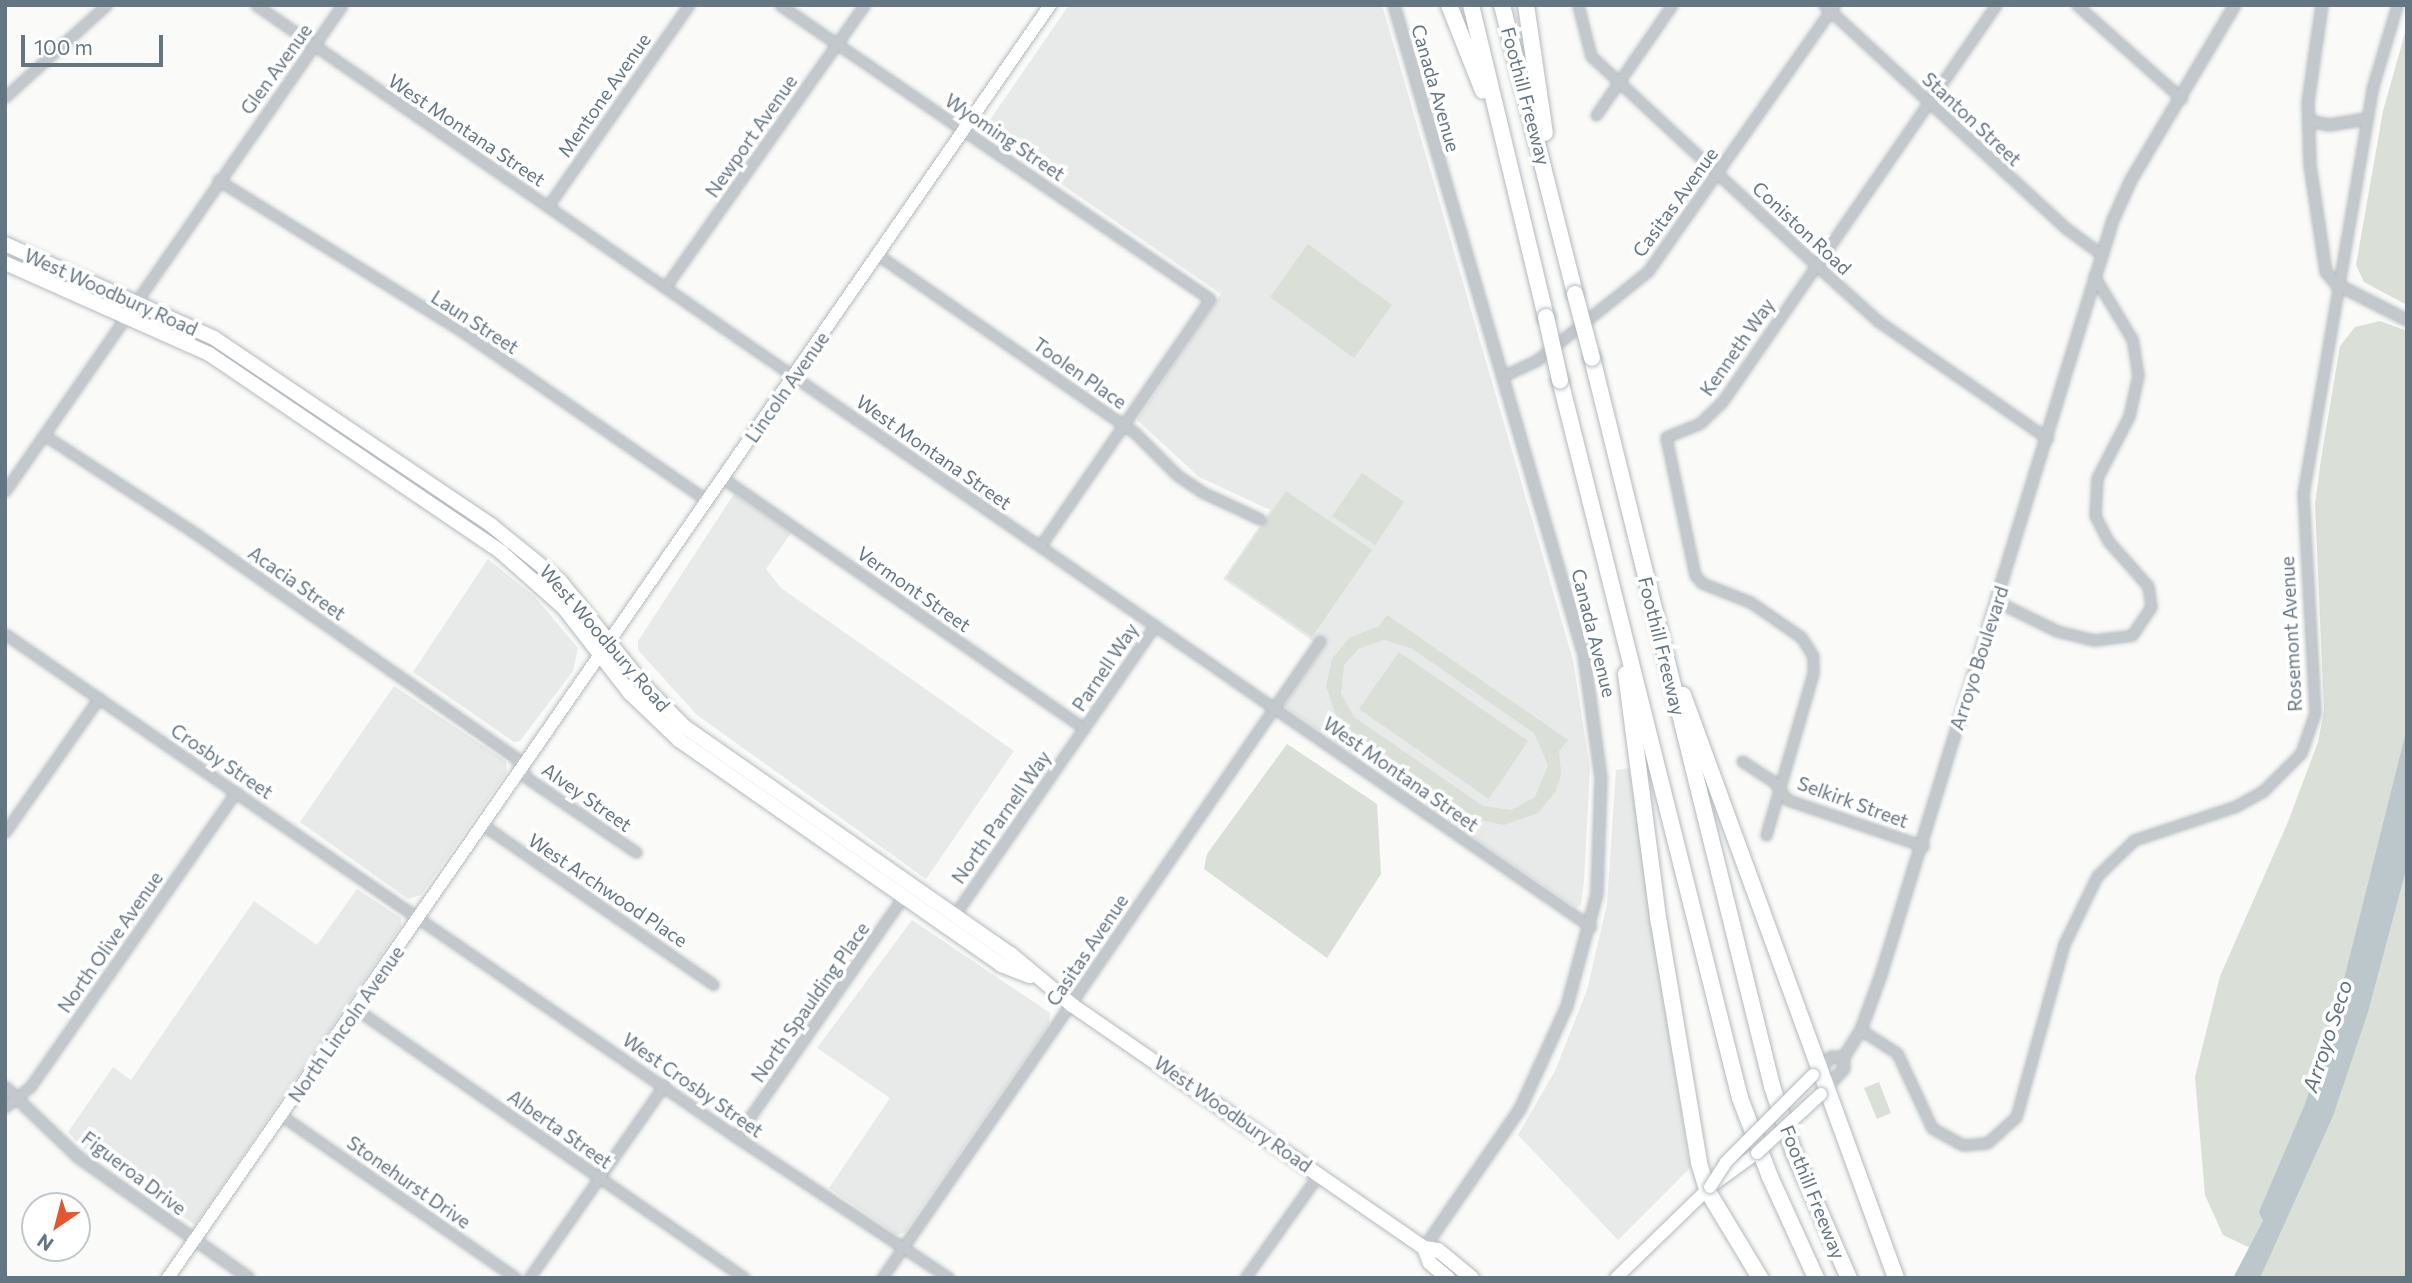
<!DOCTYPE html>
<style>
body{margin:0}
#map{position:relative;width:2412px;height:1283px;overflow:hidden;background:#fafaf8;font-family:Commissioner,sans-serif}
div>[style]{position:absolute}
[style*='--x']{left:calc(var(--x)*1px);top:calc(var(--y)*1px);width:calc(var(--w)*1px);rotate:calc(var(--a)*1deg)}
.built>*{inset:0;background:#e8e9e9}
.green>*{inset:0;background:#dadfd7}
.water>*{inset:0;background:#bbc7cb}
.roads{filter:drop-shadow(0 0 2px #b3babf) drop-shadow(0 0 2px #b3babf)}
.minor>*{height:9px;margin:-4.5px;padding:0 4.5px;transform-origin:4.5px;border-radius:4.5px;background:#c3c8cc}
.tertiary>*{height:10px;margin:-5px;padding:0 5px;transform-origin:5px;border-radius:5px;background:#c3c8cc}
.secondary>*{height:12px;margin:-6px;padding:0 6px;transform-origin:6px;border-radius:6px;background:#fff}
.primary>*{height:14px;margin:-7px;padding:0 7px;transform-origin:7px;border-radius:7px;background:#fff}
.motorway>*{height:16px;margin:-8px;padding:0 8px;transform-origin:8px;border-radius:8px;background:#fff}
.bridges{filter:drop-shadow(0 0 2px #b3babf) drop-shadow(0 0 2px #b3babf)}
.secondary-bridge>*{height:12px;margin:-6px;padding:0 6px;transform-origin:6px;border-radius:6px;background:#fff}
.motorway-bridge>*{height:16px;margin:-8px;padding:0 8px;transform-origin:8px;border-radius:8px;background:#fff}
span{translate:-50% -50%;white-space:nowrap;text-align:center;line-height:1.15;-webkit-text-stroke:7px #fff;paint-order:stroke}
.street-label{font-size:19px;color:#657683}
.water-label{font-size:21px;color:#60757c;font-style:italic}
.frame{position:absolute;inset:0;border:7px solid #657683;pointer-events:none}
.north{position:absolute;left:21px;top:1192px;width:70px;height:70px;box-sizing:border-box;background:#fff;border:2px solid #c1c8cd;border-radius:50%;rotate:215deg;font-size:19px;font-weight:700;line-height:28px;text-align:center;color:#657683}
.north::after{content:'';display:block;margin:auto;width:24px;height:32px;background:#e4572e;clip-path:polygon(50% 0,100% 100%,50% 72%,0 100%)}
.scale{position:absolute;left:21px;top:35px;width:142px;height:32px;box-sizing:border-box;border:4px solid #657683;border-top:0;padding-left:9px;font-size:21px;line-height:24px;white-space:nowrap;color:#657683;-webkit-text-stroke:5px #fff;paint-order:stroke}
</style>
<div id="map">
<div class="built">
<div style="clip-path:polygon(1069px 5px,1382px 5px,1573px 660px,1590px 769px,1584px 881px,1581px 905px,1576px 908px,1284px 706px,1323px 648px,1223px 579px,1270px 510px,1199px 477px,1137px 420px,1221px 294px,983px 130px)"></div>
<div style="clip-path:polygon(734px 494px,791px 533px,766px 569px,781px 588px,1014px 751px,926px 879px,697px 715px,638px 650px,638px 641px)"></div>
<div style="clip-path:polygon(488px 559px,535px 597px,578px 648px,573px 671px,520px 741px,514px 742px,413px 672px)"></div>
<div style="clip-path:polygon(394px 686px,506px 761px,507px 772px,421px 895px,408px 899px,300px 822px)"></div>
<div style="clip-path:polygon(1629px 768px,1690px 1168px,1618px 1240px,1518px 1135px,1555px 1071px,1587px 990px,1607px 904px,1616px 770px)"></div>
<div style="clip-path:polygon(357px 889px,401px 918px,401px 926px,195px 1225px,82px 1147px,68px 1132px,113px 1067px,131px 1080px,254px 901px,317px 945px)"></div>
<div style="clip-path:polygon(912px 920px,1050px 1013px,1049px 1024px,905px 1232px,897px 1235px,829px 1188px,890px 1098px,817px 1048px)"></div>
</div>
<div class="green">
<div style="clip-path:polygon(2407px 26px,2407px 305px,2364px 282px,2356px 265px,2383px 111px)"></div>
<div style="clip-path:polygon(1308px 244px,1392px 305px,1354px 358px,1270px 297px)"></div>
<div style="clip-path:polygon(2380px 321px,2407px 331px,2407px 1278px,2260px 1278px,2269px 1257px,2223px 1235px,2205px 1195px,2195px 1077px,2220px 976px,2288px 822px,2318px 742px,2324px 711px,2315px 504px,2321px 459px,2340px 346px,2355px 327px)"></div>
<div style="clip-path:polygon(1362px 473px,1404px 502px,1375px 545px,1332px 516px)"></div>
<div style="clip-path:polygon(1286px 491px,1372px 550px,1312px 637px,1226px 578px)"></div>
<div style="clip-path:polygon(evenodd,1387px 615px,1568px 740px,1559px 751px,1561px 774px,1556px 791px,1538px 813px,1504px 825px,1477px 819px,1338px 721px,1326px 686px,1332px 659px,1349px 638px,1379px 626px,1387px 615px,1384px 640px,1411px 648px,1534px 733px,1548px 765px,1535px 797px,1511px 810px,1483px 806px,1354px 717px,1341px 693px,1344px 665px,1358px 649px,1384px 640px)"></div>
<div style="clip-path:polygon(1399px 652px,1528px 741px,1489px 799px,1359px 709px)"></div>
<div style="clip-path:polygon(1287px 744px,1377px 804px,1381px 874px,1327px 958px,1204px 869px,1207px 854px)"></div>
<div style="clip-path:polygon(1879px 1082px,1891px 1113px,1877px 1119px,1864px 1088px)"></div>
</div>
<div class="water">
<div style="clip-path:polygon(2407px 728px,2407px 866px,2368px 1012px,2333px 1116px,2260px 1278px,2233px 1278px,2263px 1221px,2259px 1212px,2305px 1104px,2340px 995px)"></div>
</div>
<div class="roads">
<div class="minor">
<div style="--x:256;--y:5;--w:1622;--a:34.63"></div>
<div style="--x:780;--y:5;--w:521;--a:34.36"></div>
<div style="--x:1210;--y:299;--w:300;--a:124.5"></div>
<div style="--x:1578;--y:5;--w:53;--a:75.7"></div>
<div style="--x:1591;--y:56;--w:307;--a:42.9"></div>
<div style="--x:1816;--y:265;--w:84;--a:42.1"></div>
<div style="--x:1878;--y:321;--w:206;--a:34.7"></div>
<div style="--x:1824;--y:5;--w:330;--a:42.7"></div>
<div style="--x:2067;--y:229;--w:42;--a:36.3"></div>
<div style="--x:2077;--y:5;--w:140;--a:41.8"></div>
<div style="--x:5;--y:97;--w:137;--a:-42.3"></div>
<div style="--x:1596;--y:115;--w:134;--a:-55.4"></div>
<div style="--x:218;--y:180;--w:288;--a:31.8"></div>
<div style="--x:463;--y:332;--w:298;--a:34.6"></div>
<div style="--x:548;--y:206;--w:246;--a:-55"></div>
<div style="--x:878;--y:255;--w:311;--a:34.7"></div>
<div style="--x:1134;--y:432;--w:61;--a:45"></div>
<div style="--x:1177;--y:475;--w:30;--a:34"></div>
<div style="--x:1202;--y:492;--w:64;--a:25"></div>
<div style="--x:666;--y:286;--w:344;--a:-54.8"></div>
<div style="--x:1503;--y:376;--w:38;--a:-25"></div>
<div style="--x:1537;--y:360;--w:142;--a:-38.7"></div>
<div style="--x:1648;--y:271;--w:325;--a:-55"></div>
<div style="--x:44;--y:435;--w:173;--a:33"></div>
<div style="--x:189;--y:529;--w:398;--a:35"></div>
<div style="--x:515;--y:757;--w:24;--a:60"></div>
<div style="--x:527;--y:778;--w:132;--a:34.2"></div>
<div style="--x:724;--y:479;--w:438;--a:34.7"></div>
<div style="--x:5;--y:491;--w:591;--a:-55.26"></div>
<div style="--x:1998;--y:602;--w:66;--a:26.2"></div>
<div style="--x:2057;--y:631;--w:38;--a:14"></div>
<div style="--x:2094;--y:640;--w:38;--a:-7"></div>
<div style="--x:2132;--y:635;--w:34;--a:-56"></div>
<div style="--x:2151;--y:607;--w:21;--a:-98"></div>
<div style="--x:2148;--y:586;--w:60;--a:-131.6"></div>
<div style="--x:2108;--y:541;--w:28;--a:-117"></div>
<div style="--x:2095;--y:516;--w:38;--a:-87"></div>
<div style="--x:2097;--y:478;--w:70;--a:-62.7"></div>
<div style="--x:2129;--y:416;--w:42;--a:-77.6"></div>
<div style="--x:2138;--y:375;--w:36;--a:-99"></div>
<div style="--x:2132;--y:339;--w:74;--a:-121.1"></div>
<div style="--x:5;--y:634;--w:887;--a:34.53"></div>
<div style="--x:736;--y:1137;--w:255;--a:33.5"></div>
<div style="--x:1742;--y:761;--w:37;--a:33"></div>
<div style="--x:1773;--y:781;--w:24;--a:52"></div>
<div style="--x:1788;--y:800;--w:143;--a:18.8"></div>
<div style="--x:483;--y:825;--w:280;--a:34.7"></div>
<div style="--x:5;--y:832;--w:164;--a:-55"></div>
<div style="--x:1766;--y:835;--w:169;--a:-73.8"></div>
<div style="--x:1813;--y:673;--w:17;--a:-90"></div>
<div style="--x:1813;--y:656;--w:22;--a:-122"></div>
<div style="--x:1801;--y:637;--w:62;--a:-145.5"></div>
<div style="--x:1750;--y:602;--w:52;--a:-158.4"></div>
<div style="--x:1702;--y:583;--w:11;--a:-131"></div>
<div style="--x:1695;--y:575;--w:141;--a:-101.9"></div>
<div style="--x:1666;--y:437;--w:35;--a:-22"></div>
<div style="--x:1699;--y:424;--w:32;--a:-44"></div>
<div style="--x:1722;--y:402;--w:482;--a:-55.4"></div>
<div style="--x:953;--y:917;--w:355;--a:-55.3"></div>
<div style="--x:356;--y:1009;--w:472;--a:34.7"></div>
<div style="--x:1861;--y:1030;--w:43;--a:32.6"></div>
<div style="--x:1897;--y:1053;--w:83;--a:65"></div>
<div style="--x:1932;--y:1128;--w:35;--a:29"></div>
<div style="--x:1963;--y:1145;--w:24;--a:-5"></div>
<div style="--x:1987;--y:1143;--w:39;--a:-42"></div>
<div style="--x:2016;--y:1117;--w:180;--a:-74.5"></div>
<div style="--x:2064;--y:944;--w:76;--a:-64.1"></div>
<div style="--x:2097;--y:876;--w:52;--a:-44.2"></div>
<div style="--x:2134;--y:840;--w:108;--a:-18.4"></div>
<div style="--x:2236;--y:806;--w:31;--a:-29"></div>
<div style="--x:2263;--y:791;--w:54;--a:-45"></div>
<div style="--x:2301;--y:753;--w:42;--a:-70.7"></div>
<div style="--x:2315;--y:713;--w:219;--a:-93.1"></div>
<div style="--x:2303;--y:494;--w:411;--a:-80.3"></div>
<div style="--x:2372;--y:89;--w:88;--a:-73.4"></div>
<div style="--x:5;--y:1107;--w:32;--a:-39"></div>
<div style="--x:30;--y:1087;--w:360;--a:-55.1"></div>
<div style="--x:282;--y:1116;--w:285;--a:34.7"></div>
<div style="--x:736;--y:1137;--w:307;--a:-55.2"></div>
<div style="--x:529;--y:1278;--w:236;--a:-55"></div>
<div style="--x:882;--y:1278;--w:773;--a:-55.49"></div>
<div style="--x:1245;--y:1278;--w:128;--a:-54.6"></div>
</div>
<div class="tertiary">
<div style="--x:1394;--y:5;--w:677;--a:73.71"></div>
<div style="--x:1584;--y:655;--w:124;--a:82.1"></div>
<div style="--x:1601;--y:778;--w:116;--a:92"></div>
<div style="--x:1597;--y:894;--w:116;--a:105"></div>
<div style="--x:1567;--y:1006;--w:113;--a:114.5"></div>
<div style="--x:1520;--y:1109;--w:169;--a:124.6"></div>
<div style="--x:2322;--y:5;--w:98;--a:98.2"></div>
<div style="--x:2308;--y:102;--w:63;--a:88.2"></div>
<div style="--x:2310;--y:165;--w:108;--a:81.5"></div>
<div style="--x:2326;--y:272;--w:16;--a:50"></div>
<div style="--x:2336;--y:284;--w:80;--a:26.9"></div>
<div style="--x:2309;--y:121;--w:20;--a:11"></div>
<div style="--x:2329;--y:125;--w:37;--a:-9"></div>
<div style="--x:1819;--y:1069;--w:18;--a:-43"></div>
<div style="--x:1832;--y:1057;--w:12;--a:0"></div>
<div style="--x:5;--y:1087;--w:101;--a:43.8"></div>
<div style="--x:78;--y:1157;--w:209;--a:35.3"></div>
<div style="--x:1826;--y:1088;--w:26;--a:-47"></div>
<div style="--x:1844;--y:1069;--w:12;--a:-90"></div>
<div style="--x:1844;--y:1057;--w:32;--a:-58"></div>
<div style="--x:1861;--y:1030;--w:59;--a:-70"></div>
<div style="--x:1881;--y:975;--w:790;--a:-72.92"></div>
<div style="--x:2113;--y:220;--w:44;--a:-65.8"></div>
<div style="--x:2131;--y:180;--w:204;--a:-59.3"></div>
</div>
<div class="secondary">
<div style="--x:168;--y:1278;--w:1549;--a:-55.28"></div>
<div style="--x:1616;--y:1278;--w:131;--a:-44.1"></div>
<div style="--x:1710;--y:1187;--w:58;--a:-35.9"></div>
</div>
<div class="primary">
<div style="--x:5;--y:244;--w:229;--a:24.2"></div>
<div style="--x:214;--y:338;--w:334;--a:34"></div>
<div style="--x:491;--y:525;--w:89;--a:39.1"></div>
<div style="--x:560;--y:581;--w:137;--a:51.2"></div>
<div style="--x:646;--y:688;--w:55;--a:45"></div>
<div style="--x:685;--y:727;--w:397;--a:34.9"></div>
<div style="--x:1011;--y:954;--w:80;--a:39.9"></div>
<div style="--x:1072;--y:1005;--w:428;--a:34.6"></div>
<div style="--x:1424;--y:1248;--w:14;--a:8"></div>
<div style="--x:1438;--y:1250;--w:44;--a:39.5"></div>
<div style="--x:5;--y:263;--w:223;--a:24"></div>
<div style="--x:209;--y:354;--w:353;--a:34.1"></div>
<div style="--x:501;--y:552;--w:84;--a:41.6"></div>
<div style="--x:564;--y:608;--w:108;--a:52.2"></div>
<div style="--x:630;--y:693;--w:68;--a:43.8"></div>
<div style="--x:679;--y:740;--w:393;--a:34.9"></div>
<div style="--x:1001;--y:965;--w:31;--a:21"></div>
<div style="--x:1424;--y:1248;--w:16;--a:68"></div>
<div style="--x:1430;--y:1263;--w:23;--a:40"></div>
</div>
<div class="motorway">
<div style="--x:1449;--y:5;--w:92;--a:68.4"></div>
<div style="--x:1471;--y:5;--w:321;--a:76.5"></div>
<div style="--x:1502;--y:5;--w:298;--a:75.8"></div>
<div style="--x:1526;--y:5;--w:129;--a:81.6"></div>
<div style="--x:1592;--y:358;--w:750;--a:76.11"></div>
<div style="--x:1772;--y:1086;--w:71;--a:71.8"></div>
<div style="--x:1794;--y:1153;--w:137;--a:66.3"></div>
<div style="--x:1560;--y:380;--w:740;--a:75.93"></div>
<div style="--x:1740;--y:1098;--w:85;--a:69.2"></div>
<div style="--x:1770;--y:1177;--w:111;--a:65.5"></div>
<div style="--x:1626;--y:674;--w:251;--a:82.5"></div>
<div style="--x:1659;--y:923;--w:243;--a:80.5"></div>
<div style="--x:1699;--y:1163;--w:28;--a:73"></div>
<div style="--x:1707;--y:1190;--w:103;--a:58.9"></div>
<div style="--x:1683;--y:695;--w:621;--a:69.93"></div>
</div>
</div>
<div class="bridges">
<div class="secondary-bridge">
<div style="--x:1757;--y:1153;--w:87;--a:-42.7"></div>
<div style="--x:1710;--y:1187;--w:30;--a:-57"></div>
<div style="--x:1726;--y:1162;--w:123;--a:-45"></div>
</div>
<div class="motorway-bridge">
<div style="--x:1575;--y:294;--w:66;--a:75.1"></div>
<div style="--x:1546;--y:317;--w:65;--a:77.5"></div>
</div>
</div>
<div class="street-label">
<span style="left:276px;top:69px;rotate:-54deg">Glen Avenue</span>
<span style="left:1436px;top:88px;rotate:74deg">Canada Avenue</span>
<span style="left:604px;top:95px;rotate:-55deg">Mentone Avenue</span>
<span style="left:1526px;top:96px;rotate:75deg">Foothill Freeway</span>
<span style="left:1972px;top:119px;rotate:43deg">Stanton Street</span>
<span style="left:467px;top:130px;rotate:34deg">West Montana Street</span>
<span style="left:751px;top:136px;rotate:-55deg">Newport Avenue</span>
<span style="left:1005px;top:137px;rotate:34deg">Wyoming Street</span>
<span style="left:1675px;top:202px;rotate:-54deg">Casitas Avenue</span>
<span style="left:1802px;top:228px;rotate:43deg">Coniston Road</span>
<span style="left:111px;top:292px;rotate:24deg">West Woodbury Road</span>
<span style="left:475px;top:322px;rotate:33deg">Laun Street</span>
<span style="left:1737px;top:347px;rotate:-55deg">Kenneth Way</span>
<span style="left:1080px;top:373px;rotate:35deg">Toolen Place</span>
<span style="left:787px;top:387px;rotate:-55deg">Lincoln Avenue</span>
<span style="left:934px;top:452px;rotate:35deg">West Montana Street</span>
<span style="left:297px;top:583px;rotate:35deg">Acacia Street</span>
<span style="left:914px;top:589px;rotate:35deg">Vermont Street</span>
<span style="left:1594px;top:633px;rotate:76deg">Canada Avenue</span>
<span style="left:2291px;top:634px;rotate:-93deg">Rosemont Avenue</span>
<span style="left:605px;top:638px;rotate:49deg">West Woodbury Road</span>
<span style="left:1662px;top:646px;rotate:76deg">Foothill Freeway</span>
<span style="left:1979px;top:658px;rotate:-72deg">Arroyo Boulevard</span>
<span style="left:1105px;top:667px;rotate:-56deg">Parnell Way</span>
<span style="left:222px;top:761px;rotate:34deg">Crosby Street</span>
<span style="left:1401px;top:774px;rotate:35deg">West Montana Street</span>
<span style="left:587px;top:797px;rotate:35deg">Alvey Street</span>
<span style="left:1853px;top:802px;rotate:20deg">Selkirk Street</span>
<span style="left:1001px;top:817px;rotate:-55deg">North Parnell Way</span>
<span style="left:608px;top:890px;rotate:34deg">West Archwood Place</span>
<span style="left:110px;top:942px;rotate:-55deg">North Olive Avenue</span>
<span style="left:1087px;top:950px;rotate:-56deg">Casitas Avenue</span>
<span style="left:810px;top:1002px;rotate:-55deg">North Spaulding Place</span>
<span style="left:346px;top:1024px;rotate:-55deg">North Lincoln Avenue</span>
<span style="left:693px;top:1085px;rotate:35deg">West Crosby Street</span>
<span style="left:1233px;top:1114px;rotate:35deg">West Woodbury Road</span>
<span style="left:560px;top:1129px;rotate:35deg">Alberta Street</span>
<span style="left:134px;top:1173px;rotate:37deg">Figueroa Drive</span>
<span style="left:409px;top:1182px;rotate:35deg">Stonehurst Drive</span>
<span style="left:1813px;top:1192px;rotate:68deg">Foothill Freeway</span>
</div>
<div class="water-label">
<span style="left:2327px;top:1036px;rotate:-72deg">Arroyo Seco</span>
</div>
<div class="frame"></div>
<div class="north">N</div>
<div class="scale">100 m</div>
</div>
